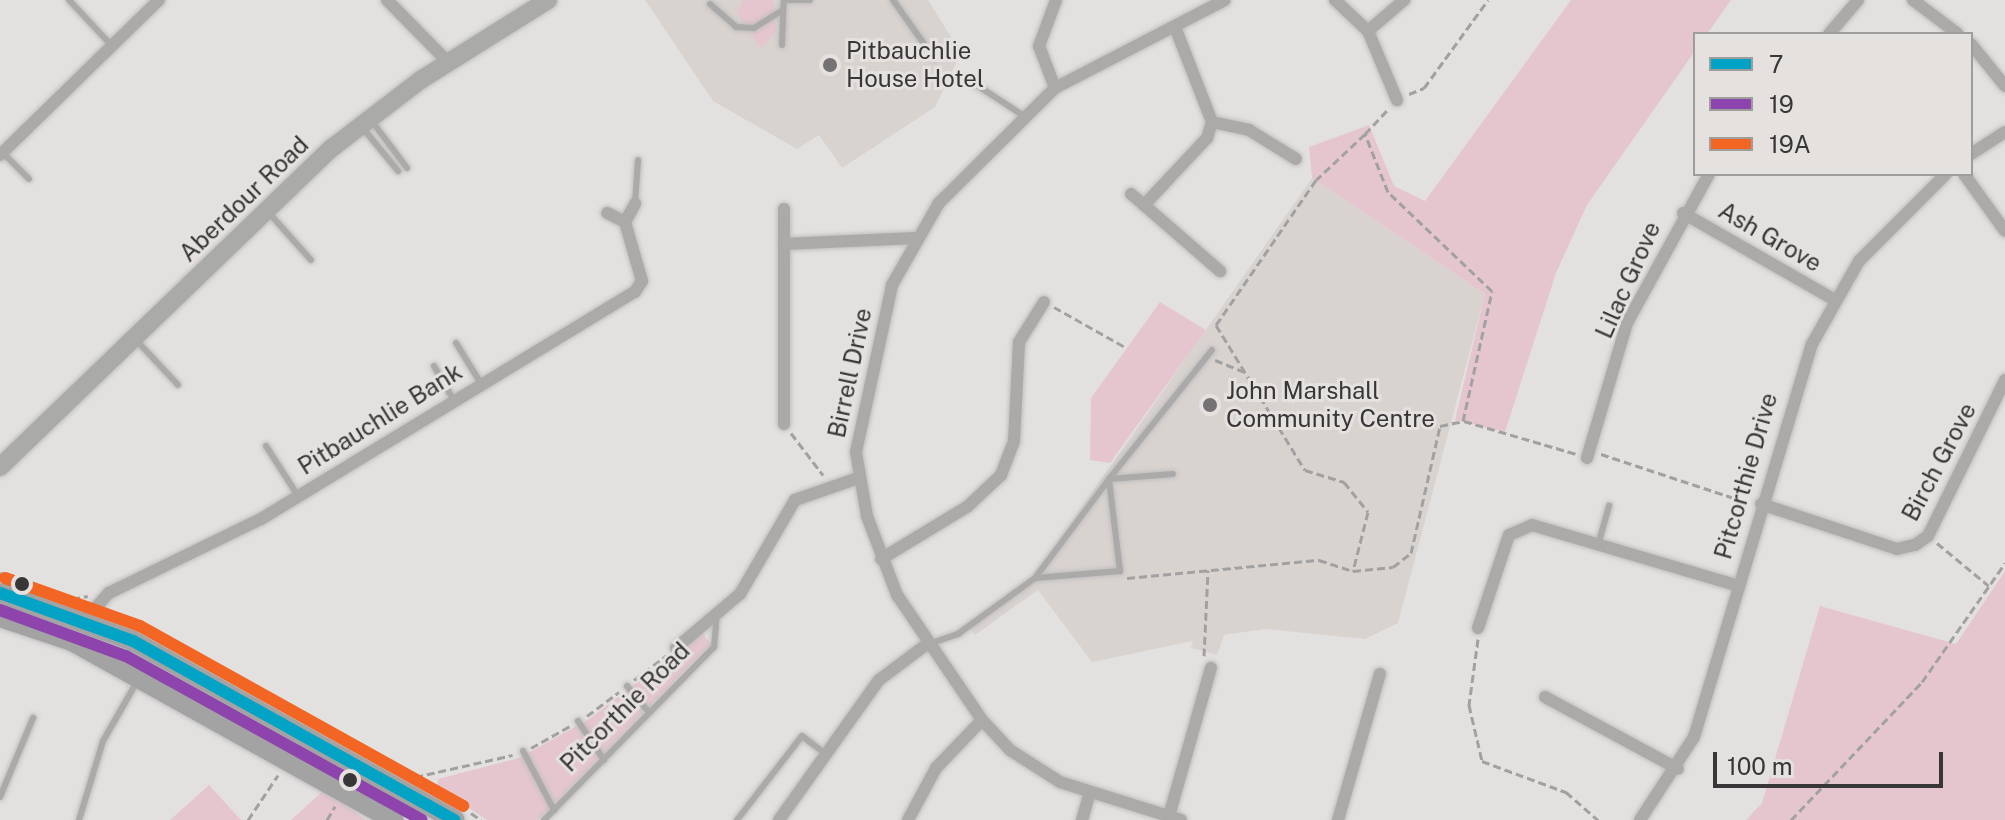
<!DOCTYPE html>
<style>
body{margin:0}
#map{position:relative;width:2005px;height:820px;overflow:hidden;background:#e3e1e0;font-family:"Public Sans",sans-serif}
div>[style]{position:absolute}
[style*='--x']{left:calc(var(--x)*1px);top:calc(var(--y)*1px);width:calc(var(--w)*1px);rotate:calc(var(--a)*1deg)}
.built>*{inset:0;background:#d9d3d0}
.green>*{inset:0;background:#e5c6cf}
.path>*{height:3px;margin-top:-1.5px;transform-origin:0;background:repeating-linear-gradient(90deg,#a2a1a1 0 8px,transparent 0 12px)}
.roads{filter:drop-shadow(0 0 2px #c0bfbf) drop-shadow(0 0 2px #c0bfbf)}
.service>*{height:6px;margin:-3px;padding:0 3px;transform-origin:3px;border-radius:3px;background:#abaaa9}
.minor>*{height:12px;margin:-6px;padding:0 6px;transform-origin:6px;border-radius:6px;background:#abaaa9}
.secondary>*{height:18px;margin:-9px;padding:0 9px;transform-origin:9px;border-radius:9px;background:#aaaaa9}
.primary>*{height:20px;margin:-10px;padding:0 10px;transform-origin:10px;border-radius:10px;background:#a4a3a3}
.bus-1>*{height:12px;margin:-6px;padding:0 6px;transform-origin:6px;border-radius:6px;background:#03a3c6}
.bus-2>*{height:12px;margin:-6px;padding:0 6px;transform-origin:6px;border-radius:6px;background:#8e44ad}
.bus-3>*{height:12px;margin:-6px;padding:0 6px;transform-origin:6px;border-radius:6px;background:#f26522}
.dots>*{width:22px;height:22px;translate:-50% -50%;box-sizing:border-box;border:4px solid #e4e1df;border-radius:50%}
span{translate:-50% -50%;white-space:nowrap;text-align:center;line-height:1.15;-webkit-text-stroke:6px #e4e1df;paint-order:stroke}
.poi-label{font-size:24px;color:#383636}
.left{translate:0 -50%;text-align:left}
.street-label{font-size:24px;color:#383636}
.legend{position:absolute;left:1693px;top:32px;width:280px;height:144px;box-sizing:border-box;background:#e4e1df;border:2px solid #9f9d9b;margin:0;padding:10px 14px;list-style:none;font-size:24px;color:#383636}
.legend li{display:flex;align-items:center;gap:16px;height:40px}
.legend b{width:40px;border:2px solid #9f9d9b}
.scale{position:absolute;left:1713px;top:752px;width:230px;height:36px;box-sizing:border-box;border:4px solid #383636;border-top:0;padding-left:10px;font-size:24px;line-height:28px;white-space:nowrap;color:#383636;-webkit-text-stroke:6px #e4e1df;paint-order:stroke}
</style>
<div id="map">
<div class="built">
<div style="clip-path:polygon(645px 0,928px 0,961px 53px,935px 107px,842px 168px,819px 135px,797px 149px,713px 101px)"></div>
<div style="clip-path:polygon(1312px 178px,1485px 294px,1398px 623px,1365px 639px,1264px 629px,1224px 635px,1217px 655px,1191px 648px,1193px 641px,1092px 662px,1038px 590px,975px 635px,967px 624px,1033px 577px)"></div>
</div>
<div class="green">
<div style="clip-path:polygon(743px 0,773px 0,776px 31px,761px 49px,737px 13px)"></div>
<div style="clip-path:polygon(1571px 0,1731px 0,1707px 34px,1695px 34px,1695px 51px,1587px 205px,1556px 273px,1505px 432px,1455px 420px,1485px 294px,1312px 178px,1309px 147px,1369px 125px,1394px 186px,1425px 201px)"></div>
<div style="clip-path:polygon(1160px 302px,1206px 330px,1110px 463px,1090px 460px,1091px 398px)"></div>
<div style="clip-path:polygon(2005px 571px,2005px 820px,1746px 820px,1762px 803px,1820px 606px,1956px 644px)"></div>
<div style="clip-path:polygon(702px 633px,711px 644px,538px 820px,487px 820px,437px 787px,438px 779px,519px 758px,589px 719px)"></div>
<div style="clip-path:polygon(209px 785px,241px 820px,170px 820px)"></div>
<div style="clip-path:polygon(324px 790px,366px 820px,291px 820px)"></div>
</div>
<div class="path">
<div style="--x:1409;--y:94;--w:16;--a:-22"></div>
<div style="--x:1424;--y:88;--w:109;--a:-54"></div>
<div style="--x:1365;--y:134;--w:33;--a:-47"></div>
<div style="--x:1054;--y:307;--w:81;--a:29.4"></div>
<div style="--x:1215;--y:360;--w:31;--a:22"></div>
<div style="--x:1464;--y:421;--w:117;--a:16.4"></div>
<div style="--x:791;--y:433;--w:53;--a:52.7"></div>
<div style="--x:1601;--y:454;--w:156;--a:18.3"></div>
<div style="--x:1937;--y:543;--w:67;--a:39.6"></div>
<div style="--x:0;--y:573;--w:69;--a:19.5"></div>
<div style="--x:1127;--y:578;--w:193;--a:-5.4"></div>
<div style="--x:1319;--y:560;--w:36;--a:18"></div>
<div style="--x:1353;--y:571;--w:40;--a:-5.7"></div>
<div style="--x:1393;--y:567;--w:23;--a:-38"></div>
<div style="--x:1411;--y:553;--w:130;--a:-77.1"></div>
<div style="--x:1440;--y:426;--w:24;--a:-12"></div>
<div style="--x:1463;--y:421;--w:133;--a:-77.4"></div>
<div style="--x:1492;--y:291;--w:144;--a:-136.4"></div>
<div style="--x:1388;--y:192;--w:62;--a:-111.6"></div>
<div style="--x:1365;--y:134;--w:67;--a:136.8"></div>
<div style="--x:1316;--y:180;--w:176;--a:124.6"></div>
<div style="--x:1216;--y:325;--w:170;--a:58.5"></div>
<div style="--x:1305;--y:470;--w:41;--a:17.1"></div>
<div style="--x:1344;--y:482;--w:38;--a:51"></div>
<div style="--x:1368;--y:512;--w:61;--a:104.3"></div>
<div style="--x:72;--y:599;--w:16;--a:-11"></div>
<div style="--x:1478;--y:639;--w:67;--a:97.8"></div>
<div style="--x:1469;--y:705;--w:57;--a:76.9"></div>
<div style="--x:1482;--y:761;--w:90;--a:20.3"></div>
<div style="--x:1566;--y:792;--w:43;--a:41.2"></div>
<div style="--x:1204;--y:656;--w:86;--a:-87.3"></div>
<div style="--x:634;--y:680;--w:41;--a:-37.1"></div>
<div style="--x:587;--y:716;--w:40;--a:-37"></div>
<div style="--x:531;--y:748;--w:45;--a:-29.4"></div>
<div style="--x:415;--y:777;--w:100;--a:-12.7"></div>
<div style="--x:471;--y:813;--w:12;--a:35"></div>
<div style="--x:248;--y:820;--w:54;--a:-56.3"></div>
<div style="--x:327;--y:820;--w:16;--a:-60"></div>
<div style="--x:1791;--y:820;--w:190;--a:-46.5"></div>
<div style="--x:1922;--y:682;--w:145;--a:-55.1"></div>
</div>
<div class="roads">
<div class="service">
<div style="--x:69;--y:0;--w:63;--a:46.9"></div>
<div style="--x:789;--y:0;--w:21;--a:0"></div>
<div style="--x:893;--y:0;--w:71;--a:54.7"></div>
<div style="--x:710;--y:4;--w:35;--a:41"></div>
<div style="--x:736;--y:27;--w:18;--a:3"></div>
<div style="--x:754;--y:28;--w:34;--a:-32"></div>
<div style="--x:783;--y:10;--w:10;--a:-84"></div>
<div style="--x:782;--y:45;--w:35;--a:-88"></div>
<div style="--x:975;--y:84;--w:59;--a:33.1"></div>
<div style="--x:371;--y:120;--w:60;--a:53.1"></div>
<div style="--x:362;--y:127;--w:57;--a:50.7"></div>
<div style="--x:2;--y:152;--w:38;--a:45"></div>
<div style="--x:635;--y:204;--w:44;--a:-86.1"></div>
<div style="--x:269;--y:213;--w:63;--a:48.2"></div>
<div style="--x:137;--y:341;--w:60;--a:47"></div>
<div style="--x:456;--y:343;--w:46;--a:58.4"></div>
<div style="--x:434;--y:366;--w:38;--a:60"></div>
<div style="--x:266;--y:446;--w:59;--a:57.4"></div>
<div style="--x:1109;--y:479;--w:165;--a:-51.4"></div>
<div style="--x:1109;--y:479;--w:64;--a:-4.5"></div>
<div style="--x:1598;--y:545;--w:41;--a:-74.2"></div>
<div style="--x:929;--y:644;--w:31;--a:-19"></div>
<div style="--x:958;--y:634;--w:95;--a:-36"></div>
<div style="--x:1035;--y:578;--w:124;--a:-53.2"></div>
<div style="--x:1109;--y:479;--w:93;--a:83.2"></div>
<div style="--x:1120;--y:571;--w:85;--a:175.3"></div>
<div style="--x:627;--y:686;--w:35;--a:50"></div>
<div style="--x:578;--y:721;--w:47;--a:56.3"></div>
<div style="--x:523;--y:751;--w:67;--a:62.3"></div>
<div style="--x:0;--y:797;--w:86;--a:-67.3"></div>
<div style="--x:79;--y:820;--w:83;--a:-73.1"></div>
<div style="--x:103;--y:741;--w:70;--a:-60.2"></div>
<div style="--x:544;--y:820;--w:243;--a:-45.5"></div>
<div style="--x:714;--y:647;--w:32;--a:-85"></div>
<div style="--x:737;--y:820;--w:106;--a:-52.3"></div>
<div style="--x:802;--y:736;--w:30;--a:37"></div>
</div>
<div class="minor">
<div style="--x:387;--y:0;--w:88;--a:45.5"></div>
<div style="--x:1335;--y:0;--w:45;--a:43.2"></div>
<div style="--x:1368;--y:31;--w:75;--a:67.2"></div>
<div style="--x:1913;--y:0;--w:56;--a:37.1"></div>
<div style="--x:1175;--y:27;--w:102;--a:68.7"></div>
<div style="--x:1212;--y:122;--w:17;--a:107"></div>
<div style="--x:1207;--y:138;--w:92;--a:133.2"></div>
<div style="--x:1144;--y:205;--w:101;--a:41"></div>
<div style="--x:1368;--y:31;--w:48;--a:-40.7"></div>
<div style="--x:1829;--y:34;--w:45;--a:-49.5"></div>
<div style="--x:1971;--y:44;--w:54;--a:51"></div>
<div style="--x:1055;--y:88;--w:45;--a:-110.9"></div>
<div style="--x:1039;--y:46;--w:49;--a:-69.7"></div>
<div style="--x:1212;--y:122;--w:38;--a:12"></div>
<div style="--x:1249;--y:130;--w:55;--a:31.7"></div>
<div style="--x:1971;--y:154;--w:40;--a:-32.9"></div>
<div style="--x:0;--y:155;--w:222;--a:-44.3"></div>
<div style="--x:1964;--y:174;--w:70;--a:54.3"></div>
<div style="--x:1131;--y:194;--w:17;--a:40"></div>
<div style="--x:784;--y:209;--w:35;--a:90"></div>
<div style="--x:1683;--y:213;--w:175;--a:29.8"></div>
<div style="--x:625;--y:222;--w:21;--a:-61"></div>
<div style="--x:784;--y:424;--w:180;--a:-90"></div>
<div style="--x:784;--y:244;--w:131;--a:-2.6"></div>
<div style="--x:1587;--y:458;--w:141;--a:-73.5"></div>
<div style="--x:1627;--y:323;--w:170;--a:-61.2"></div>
<div style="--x:1761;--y:504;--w:143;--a:18.3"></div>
<div style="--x:1897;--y:549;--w:18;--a:-13"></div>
<div style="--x:1915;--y:545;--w:16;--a:-35"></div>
<div style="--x:1928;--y:536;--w:174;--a:-63.7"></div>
<div style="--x:881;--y:559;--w:100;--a:-31.2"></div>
<div style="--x:967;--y:507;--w:47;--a:-43.3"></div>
<div style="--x:1001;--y:475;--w:36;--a:-69"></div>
<div style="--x:1014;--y:441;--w:99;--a:-87.1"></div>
<div style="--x:1019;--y:342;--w:47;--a:-58"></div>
<div style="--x:86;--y:619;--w:35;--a:-49"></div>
<div style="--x:109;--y:593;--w:169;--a:-26"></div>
<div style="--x:261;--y:519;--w:437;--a:-31.3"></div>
<div style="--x:635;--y:292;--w:13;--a:-58"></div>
<div style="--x:642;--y:281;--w:61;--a:-106.1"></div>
<div style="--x:625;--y:222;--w:20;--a:-153"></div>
<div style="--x:1478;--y:628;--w:98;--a:-71.6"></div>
<div style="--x:1509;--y:535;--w:25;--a:-23"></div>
<div style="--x:1532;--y:525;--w:213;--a:16.4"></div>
<div style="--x:676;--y:648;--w:84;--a:-40.2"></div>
<div style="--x:740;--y:594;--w:109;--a:-59.7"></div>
<div style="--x:795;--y:500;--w:67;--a:-19.2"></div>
<div style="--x:1545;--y:697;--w:151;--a:28.4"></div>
<div style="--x:1169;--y:816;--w:154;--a:-74.2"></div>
<div style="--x:779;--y:820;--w:172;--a:-54.5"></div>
<div style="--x:879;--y:680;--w:60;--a:-36.9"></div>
<div style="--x:908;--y:820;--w:59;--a:-61.7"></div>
<div style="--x:936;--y:768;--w:66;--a:-46.2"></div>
<div style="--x:1082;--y:820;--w:26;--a:-74"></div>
<div style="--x:1181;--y:820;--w:127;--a:-162.6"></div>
<div style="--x:1060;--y:782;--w:59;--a:-147.4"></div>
<div style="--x:1010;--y:750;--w:41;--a:-133"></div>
<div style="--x:982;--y:720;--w:151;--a:-124.2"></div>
<div style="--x:897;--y:595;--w:85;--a:-110.8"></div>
<div style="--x:867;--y:516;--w:65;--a:-99.8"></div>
<div style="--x:856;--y:452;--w:171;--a:-77.8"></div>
<div style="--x:892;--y:285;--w:95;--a:-60.2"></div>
<div style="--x:939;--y:203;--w:163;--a:-44.8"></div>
<div style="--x:1055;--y:88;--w:191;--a:-27.4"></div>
<div style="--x:1338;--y:820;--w:152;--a:-74"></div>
<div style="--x:1640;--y:820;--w:99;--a:-57"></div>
<div style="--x:1694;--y:737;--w:410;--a:-73.3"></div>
<div style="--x:1812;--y:344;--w:95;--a:-60.5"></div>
<div style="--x:1859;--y:261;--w:123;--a:-45"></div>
</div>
<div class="secondary">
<div style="--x:0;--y:467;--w:460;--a:-43.9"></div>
<div style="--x:332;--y:148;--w:113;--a:-37.5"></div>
<div style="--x:422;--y:79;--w:149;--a:-32.1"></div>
</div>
<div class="primary">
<div style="--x:0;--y:593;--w:141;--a:19.8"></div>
<div style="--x:133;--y:641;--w:368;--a:29.1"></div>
<div style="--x:0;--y:617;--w:76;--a:18.4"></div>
<div style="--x:72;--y:641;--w:368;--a:29.1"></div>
</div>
</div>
<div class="bus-1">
<div style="--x:0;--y:593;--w:141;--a:19.8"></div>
<div style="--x:133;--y:641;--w:368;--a:29.1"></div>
</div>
<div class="bus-2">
<div style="--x:0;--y:610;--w:134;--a:20.1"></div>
<div style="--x:126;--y:656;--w:338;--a:29"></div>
</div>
<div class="bus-3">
<div style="--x:5;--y:578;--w:143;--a:19.6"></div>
<div style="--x:140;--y:626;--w:370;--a:29.1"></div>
</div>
<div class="dots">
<div style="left:830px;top:65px;background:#747272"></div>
<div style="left:1210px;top:405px;background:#747272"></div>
<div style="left:22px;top:584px;background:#383636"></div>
<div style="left:350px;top:780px;background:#383636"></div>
</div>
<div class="poi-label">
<span class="left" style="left:846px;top:65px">Pitbauchlie<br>House Hotel</span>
<span class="left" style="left:1226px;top:405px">John Marshall<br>Community Centre</span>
</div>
<div class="street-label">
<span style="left:244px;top:199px;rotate:-44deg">Aberdour Road</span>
<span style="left:1770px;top:237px;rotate:30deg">Ash Grove</span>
<span style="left:1628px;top:280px;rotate:-66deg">Lilac Grove</span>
<span style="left:850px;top:373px;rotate:-78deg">Birrell Drive</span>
<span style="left:380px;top:419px;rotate:-32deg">Pitbauchlie Bank</span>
<span style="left:1939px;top:462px;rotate:-62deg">Birch Grove</span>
<span style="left:1746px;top:476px;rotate:-74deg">Pitcorthie Drive</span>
<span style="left:625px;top:707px;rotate:-45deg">Pitcorthie Road</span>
</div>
<ul class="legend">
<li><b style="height:10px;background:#03a3c6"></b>7</li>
<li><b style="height:10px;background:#8e44ad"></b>19</li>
<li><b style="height:10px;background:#f26522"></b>19A</li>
</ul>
<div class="scale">100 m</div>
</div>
